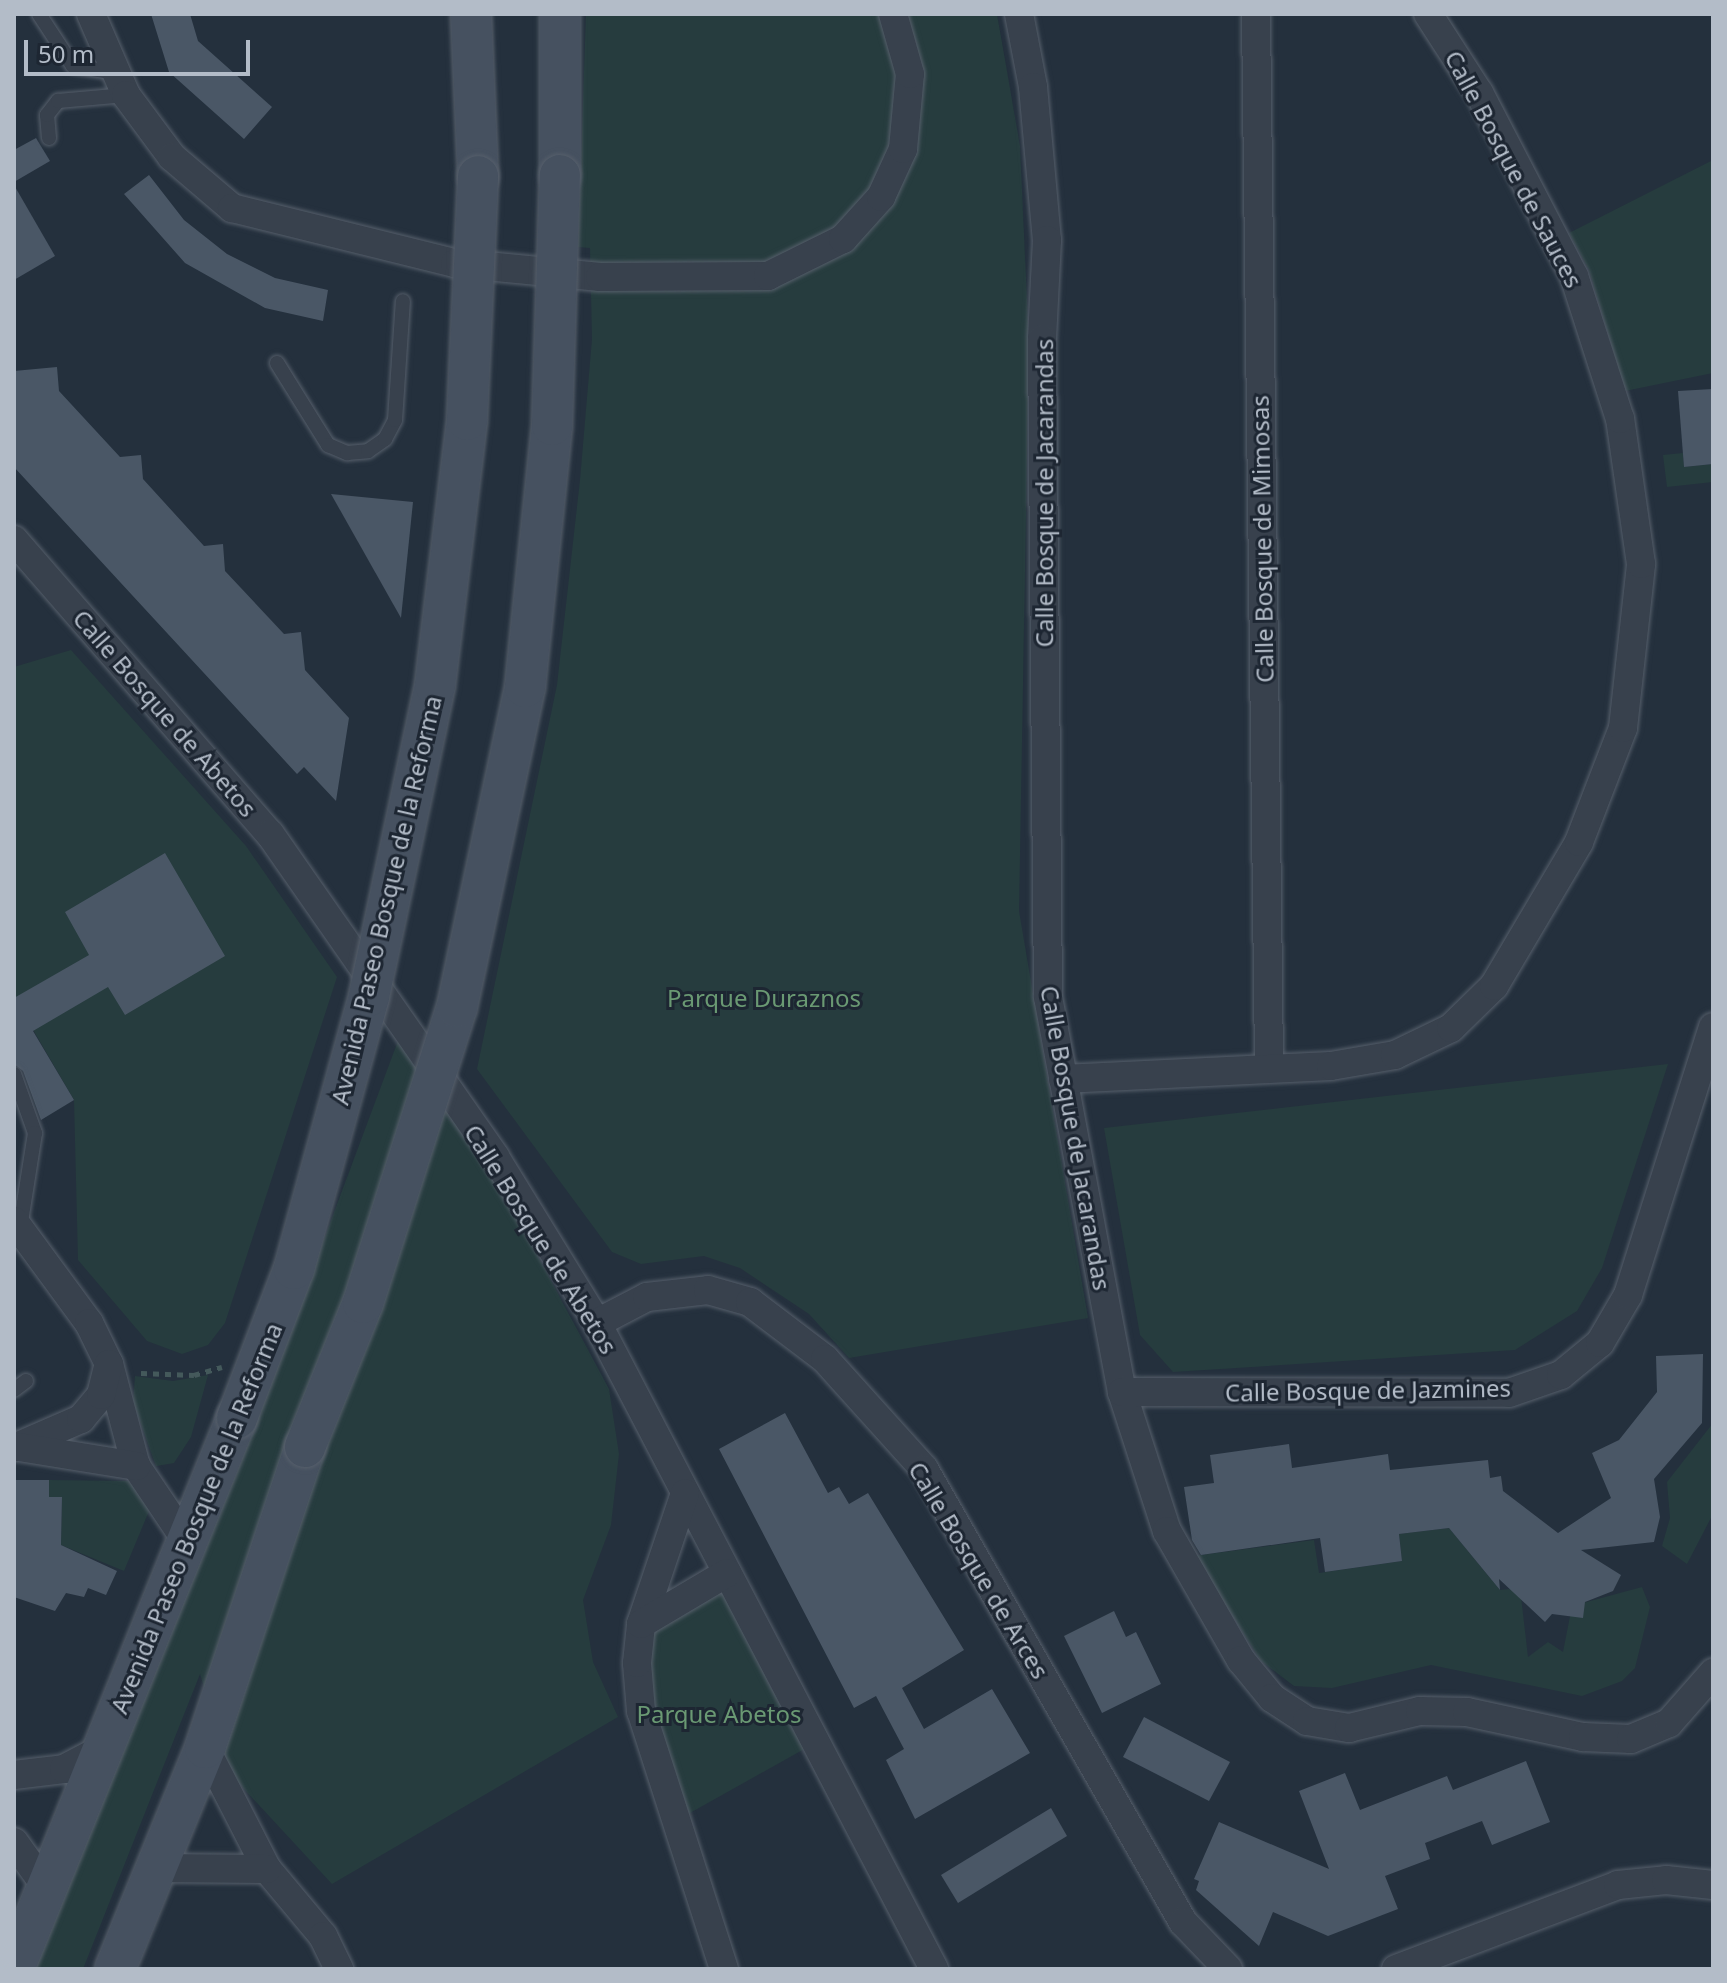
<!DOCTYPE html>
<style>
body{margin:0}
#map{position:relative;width:1727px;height:1983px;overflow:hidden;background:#24303d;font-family:"Noto Sans",sans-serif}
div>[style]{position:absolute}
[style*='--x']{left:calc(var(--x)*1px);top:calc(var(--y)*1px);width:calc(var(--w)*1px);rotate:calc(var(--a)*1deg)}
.green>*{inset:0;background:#263c3e}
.building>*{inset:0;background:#4a5766}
.path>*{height:5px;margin-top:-2.5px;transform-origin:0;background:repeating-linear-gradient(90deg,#44595b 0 6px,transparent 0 12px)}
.roads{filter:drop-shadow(0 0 2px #565f6b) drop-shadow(0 0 2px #565f6b)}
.service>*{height:14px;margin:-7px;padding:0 7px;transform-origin:7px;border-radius:7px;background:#38414d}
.minor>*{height:28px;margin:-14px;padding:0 14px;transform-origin:14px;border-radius:14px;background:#38414d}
.secondary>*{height:40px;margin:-20px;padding:0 20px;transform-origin:20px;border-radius:20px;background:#465160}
.bridges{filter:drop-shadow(0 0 2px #565f6b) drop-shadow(0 0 2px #565f6b)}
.secondary-bridge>*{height:40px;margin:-20px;padding:0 20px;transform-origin:20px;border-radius:20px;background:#465160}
span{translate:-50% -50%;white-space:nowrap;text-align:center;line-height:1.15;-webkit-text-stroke:6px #1d2632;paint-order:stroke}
.street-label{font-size:24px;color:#b3bcc8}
.park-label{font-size:24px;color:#6a9973}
.frame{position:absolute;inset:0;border:16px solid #b3bcc8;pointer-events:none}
.scale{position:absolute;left:24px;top:40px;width:226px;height:36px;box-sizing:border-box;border:4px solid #b3bcc8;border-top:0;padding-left:10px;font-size:24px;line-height:28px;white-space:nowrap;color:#b3bcc8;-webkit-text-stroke:6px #1d2632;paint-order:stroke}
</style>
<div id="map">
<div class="green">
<div style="clip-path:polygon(586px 14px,997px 14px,1020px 146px,1029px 344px,1019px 911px,1088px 1318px,849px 1358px,809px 1314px,740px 1268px,704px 1256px,641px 1264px,612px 1252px,477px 1069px,557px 685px,580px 480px,592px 339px,590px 248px,578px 247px)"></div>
<div style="clip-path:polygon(1713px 160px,1713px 373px,1625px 391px,1589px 270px,1569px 233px)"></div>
<div style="clip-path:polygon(1683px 453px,1684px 467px,1713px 464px,1713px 482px,1667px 487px,1663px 455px)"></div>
<div style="clip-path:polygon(71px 650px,246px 846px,337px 977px,225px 1323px,208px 1345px,182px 1354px,147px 1341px,78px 1260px,74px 1100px,14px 997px,14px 667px)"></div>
<div style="clip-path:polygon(408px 1014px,609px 1389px,619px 1454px,611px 1525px,583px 1600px,593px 1662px,618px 1717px,332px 1884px,231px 1775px,200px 1674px,83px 1969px,26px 1969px,238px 1470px)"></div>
<div style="clip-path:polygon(1668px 1064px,1602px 1268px,1577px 1311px,1515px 1350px,1173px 1372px,1140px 1335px,1104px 1128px)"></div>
<div style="clip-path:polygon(208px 1375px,191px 1437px,174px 1463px,156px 1466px,133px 1402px,135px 1376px,173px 1381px)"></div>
<div style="clip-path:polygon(1713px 1423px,1713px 1514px,1687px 1564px,1662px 1546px,1670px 1518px,1667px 1482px)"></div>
<div style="clip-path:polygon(49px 1480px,129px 1481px,152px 1504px,124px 1571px,61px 1545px,62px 1498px,49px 1497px)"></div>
<div style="clip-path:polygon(1449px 1528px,1500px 1590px,1520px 1588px,1528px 1657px,1548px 1642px,1563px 1652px,1572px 1606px,1642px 1587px,1650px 1607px,1635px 1668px,1622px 1681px,1582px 1696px,1431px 1665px,1332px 1688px,1294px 1686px,1261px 1661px,1194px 1556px,1314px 1540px,1319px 1573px,1402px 1561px,1399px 1534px)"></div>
<div style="clip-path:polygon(727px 1573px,815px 1743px,681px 1818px,641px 1711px,641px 1624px)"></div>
</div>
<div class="building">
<div style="clip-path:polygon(151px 14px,190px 14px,198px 41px,272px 107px,244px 139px,169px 72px)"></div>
<div style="clip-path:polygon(36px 138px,50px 161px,14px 182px,14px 150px)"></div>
<div style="clip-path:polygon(149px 175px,184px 220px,227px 254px,275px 278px,328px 290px,323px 321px,265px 308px,185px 263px,124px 194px)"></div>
<div style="clip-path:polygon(14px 185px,55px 256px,14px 280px)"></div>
<div style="clip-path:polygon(57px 367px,59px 391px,120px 457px,141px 455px,143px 479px,204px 546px,223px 544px,225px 571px,284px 634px,301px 632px,305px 670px,349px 718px,336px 801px,304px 767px,297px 774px,14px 467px,14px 371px)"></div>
<div style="clip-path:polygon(1713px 389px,1713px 464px,1684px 467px,1678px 391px)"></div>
<div style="clip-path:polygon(331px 494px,413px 502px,401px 618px)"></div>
<div style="clip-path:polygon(165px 853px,225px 956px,125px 1015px,108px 987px,33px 1031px,74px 1100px,41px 1120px,23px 1071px,14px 1064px,14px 998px,89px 955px,65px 912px)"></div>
<div style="clip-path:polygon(1703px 1354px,1702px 1423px,1654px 1479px,1660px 1517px,1654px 1542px,1581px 1550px,1621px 1575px,1613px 1591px,1585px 1602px,1583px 1618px,1552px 1614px,1545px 1622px,1499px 1579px,1500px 1590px,1449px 1528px,1399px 1534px,1402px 1561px,1325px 1572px,1320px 1538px,1201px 1555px,1192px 1540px,1184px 1487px,1214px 1483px,1210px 1455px,1289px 1444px,1292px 1468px,1388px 1454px,1390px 1470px,1488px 1460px,1490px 1478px,1501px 1476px,1503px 1491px,1558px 1533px,1611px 1498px,1592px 1453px,1619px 1440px,1657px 1392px,1656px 1356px)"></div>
<div style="clip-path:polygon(785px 1413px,828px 1493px,839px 1487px,849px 1504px,868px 1493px,964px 1650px,902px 1688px,924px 1729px,992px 1689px,1030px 1753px,915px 1819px,886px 1760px,904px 1749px,876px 1696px,854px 1708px,719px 1449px)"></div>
<div style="clip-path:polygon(14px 1480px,49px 1480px,49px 1497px,62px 1497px,61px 1545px,117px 1571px,106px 1595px,88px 1588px,84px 1597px,66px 1593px,55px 1611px,14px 1597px)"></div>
<div style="clip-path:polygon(1114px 1611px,1126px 1637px,1136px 1632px,1161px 1684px,1102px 1713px,1064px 1636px)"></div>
<div style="clip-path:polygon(1144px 1717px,1230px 1762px,1209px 1801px,1123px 1757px)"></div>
<div style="clip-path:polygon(1526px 1761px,1550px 1822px,1492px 1845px,1482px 1821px,1425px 1843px,1430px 1859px,1385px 1876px,1398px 1909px,1328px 1936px,1273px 1912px,1259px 1946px,1196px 1890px,1199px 1881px,1194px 1879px,1219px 1822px,1329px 1869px,1299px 1791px,1345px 1773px,1360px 1810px,1447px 1776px,1453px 1790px)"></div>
<div style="clip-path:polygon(1051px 1808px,1067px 1836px,958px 1903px,941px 1875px)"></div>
</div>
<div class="path">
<div style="--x:141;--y:1373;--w:53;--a:2.2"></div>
<div style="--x:194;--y:1375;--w:29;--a:-16"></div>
</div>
<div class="roads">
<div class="service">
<div style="--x:39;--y:14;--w:62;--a:56.8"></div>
<div style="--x:73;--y:66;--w:45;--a:9"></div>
<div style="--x:49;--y:138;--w:23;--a:-95"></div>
<div style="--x:47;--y:115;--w:18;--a:-52"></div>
<div style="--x:58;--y:101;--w:68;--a:-5"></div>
<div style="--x:277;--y:363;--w:97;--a:58.1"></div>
<div style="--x:328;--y:445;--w:21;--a:23"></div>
<div style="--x:347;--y:453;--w:21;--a:-5"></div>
<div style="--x:368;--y:451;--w:21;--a:-35"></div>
<div style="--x:385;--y:439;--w:21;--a:-62"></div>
<div style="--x:395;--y:420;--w:119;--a:-86.2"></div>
<div style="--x:14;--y:1074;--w:63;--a:70.4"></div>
<div style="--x:35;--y:1133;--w:96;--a:99"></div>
<div style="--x:14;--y:1390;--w:15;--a:-37"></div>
</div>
<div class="minor">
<div style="--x:91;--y:14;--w:88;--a:66.6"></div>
<div style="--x:126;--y:95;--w:77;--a:53.4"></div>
<div style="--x:172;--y:157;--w:79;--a:40.4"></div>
<div style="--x:232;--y:208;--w:230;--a:13.9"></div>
<div style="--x:455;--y:263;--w:146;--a:5.5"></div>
<div style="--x:600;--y:277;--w:168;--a:-0.3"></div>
<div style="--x:768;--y:276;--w:84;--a:-26.3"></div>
<div style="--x:843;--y:239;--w:57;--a:-47.9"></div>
<div style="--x:881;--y:197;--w:53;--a:-65.4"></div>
<div style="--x:903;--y:149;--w:75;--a:-84.7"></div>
<div style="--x:910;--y:74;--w:62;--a:-105.8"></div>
<div style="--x:1019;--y:14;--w:74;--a:79.1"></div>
<div style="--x:1033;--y:87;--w:154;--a:84.8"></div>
<div style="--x:1047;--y:240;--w:99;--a:92.9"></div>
<div style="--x:1042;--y:339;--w:658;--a:89.48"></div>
<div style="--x:1048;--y:997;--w:402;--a:79.4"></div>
<div style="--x:1122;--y:1392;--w:146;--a:72.1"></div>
<div style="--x:1167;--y:1531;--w:149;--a:60.2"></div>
<div style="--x:1241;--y:1660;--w:49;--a:50.8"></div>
<div style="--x:1272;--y:1698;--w:42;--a:33.3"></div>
<div style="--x:1307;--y:1721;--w:43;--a:9.5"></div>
<div style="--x:1349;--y:1728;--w:73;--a:-13.5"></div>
<div style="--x:1420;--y:1711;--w:47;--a:1.2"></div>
<div style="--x:1467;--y:1712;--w:119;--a:12.2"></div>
<div style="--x:1583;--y:1737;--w:48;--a:2.4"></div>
<div style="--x:1631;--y:1739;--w:41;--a:-22.8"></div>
<div style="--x:1669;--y:1723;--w:67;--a:-48.7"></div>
<div style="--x:1256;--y:14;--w:1051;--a:89.29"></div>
<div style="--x:14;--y:540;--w:390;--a:49"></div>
<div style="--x:270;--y:834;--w:394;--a:55.1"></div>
<div style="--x:495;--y:1157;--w:195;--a:58.4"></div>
<div style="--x:597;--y:1323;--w:729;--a:62.45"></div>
<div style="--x:1063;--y:1079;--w:268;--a:-2.8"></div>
<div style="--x:1331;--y:1066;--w:65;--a:-9.8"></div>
<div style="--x:1395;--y:1055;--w:62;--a:-25.7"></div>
<div style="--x:1451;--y:1028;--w:60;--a:-44.3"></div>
<div style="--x:1494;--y:986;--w:167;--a:-59.4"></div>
<div style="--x:1579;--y:842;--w:122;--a:-68.9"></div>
<div style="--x:1623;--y:728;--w:165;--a:-83.7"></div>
<div style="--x:1641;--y:564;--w:147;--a:-98.2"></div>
<div style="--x:1620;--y:419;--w:150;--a:-107.8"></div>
<div style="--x:1574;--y:276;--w:206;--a:-117.4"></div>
<div style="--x:1479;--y:93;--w:94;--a:-122.8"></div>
<div style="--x:14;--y:1221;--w:127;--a:53.7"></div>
<div style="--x:89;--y:1323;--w:46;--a:64"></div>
<div style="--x:109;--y:1364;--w:106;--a:75.2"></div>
<div style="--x:136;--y:1466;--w:93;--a:56"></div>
<div style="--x:597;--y:1323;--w:56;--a:-27.5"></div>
<div style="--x:647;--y:1297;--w:61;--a:-6.5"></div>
<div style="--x:708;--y:1290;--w:44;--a:15.9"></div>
<div style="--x:750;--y:1302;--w:94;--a:37.2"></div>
<div style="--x:825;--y:1359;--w:148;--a:48"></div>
<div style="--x:924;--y:1469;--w:522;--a:60.24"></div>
<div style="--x:1183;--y:1922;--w:65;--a:46.2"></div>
<div style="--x:1122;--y:1392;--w:387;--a:0.1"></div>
<div style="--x:1509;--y:1393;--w:55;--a:-19.1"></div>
<div style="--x:1561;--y:1375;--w:50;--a:-39.4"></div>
<div style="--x:1600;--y:1343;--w:56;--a:-59.7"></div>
<div style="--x:1628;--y:1295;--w:281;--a:-72.4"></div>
<div style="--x:16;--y:1447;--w:71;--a:-23.3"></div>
<div style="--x:81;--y:1419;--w:31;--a:-50"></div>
<div style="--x:101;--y:1395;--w:32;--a:-76"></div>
<div style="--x:19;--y:1447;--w:119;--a:9.2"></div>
<div style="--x:641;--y:1624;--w:138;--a:-71.4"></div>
<div style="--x:205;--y:1748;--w:136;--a:62.9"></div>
<div style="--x:267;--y:1869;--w:87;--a:50.1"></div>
<div style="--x:323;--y:1936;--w:37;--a:64"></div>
<div style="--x:14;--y:1775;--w:50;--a:-6.8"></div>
<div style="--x:64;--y:1769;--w:45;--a:-27.7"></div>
<div style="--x:14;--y:1842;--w:57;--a:54.3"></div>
<div style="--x:154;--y:1868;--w:113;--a:0.5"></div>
<div style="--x:724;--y:1969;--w:271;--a:-107.8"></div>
<div style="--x:641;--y:1711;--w:48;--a:-94.8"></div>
<div style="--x:637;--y:1663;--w:39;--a:-84"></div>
<div style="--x:641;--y:1624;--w:100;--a:-30.7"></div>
<div style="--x:1396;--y:1969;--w:237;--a:-20.7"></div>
<div style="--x:1618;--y:1885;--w:48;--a:-5.9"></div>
<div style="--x:1666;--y:1880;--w:47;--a:6.1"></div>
</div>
<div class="secondary">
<div style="--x:471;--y:14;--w:162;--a:87.5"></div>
<div style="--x:560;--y:14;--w:161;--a:90"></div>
<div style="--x:14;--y:1969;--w:594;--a:-67.97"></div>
<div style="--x:115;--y:1969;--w:239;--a:-67.8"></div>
<div style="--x:205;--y:1748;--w:317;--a:-71.6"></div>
</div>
</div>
<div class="bridges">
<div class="secondary-bridge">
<div style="--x:237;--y:1418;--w:160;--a:-69.1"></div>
<div style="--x:294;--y:1269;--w:283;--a:-74.6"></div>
<div style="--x:369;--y:996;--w:318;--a:-78"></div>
<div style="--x:435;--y:685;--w:267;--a:-83.1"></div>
<div style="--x:467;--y:420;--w:244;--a:-87.4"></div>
<div style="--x:305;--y:1447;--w:155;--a:-68.1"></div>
<div style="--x:363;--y:1303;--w:311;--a:-72.4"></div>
<div style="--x:457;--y:1007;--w:327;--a:-78"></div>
<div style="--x:525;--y:687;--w:263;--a:-84.1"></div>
<div style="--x:552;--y:425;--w:250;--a:-88.2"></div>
</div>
</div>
<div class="street-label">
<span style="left:1514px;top:169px;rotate:62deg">Calle Bosque de Sauces</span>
<span style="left:1044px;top:493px;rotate:-90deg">Calle Bosque de Jacarandas</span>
<span style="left:1262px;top:539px;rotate:-91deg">Calle Bosque de Mimosas</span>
<span style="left:165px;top:713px;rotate:49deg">Calle Bosque de Abetos</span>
<span style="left:386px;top:900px;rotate:-77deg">Avenida Paseo Bosque de la Reforma</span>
<span style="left:1076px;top:1138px;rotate:80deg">Calle Bosque de Jacarandas</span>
<span style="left:541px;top:1239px;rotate:58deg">Calle Bosque de Abetos</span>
<span style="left:1368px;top:1390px;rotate:-1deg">Calle Bosque de Jazmines</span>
<span style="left:196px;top:1518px;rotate:-68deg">Avenida Paseo Bosque de la Reforma</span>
<span style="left:979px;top:1570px;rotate:59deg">Calle Bosque de Arces</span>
</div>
<div class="park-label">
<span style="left:764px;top:998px">Parque Duraznos</span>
<span style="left:719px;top:1714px">Parque Abetos</span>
</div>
<div class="frame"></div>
<div class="scale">50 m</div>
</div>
